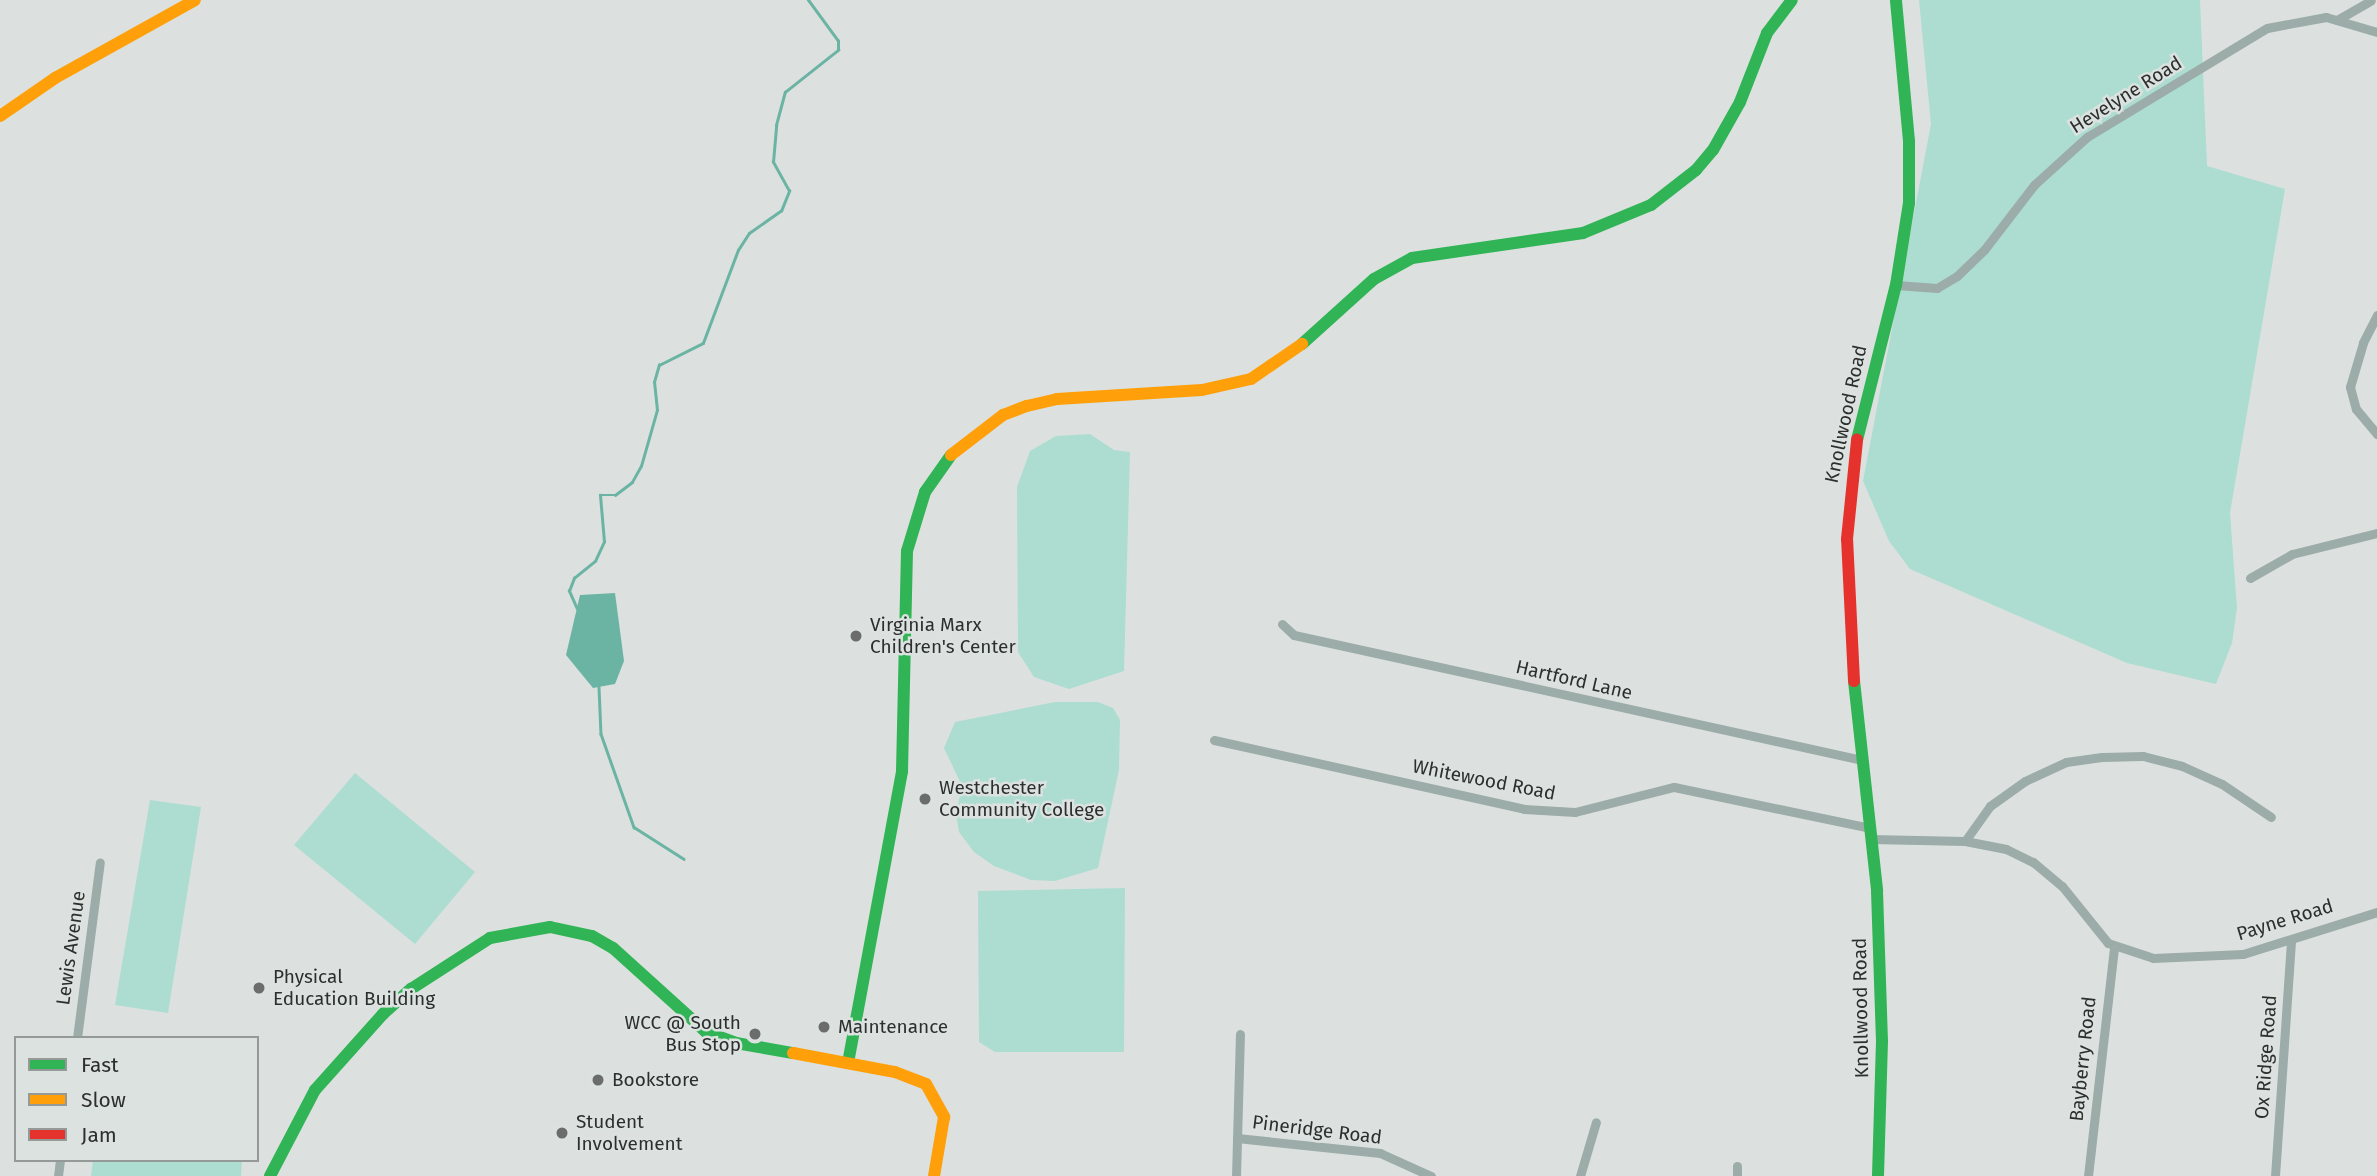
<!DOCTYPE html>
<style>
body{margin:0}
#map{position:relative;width:2377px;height:1176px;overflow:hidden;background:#dce1df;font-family:"Fira Sans",sans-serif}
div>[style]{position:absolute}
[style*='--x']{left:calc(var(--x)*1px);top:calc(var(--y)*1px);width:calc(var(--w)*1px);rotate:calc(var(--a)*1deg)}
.green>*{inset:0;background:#acddd0}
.water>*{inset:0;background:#6bb4a4}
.stream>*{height:2.5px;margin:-1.25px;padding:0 1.25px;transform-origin:1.25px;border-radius:1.25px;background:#6bb4a4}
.street>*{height:9px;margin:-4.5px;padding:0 4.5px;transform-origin:4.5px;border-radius:4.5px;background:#9caca8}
.fast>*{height:12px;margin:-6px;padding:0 6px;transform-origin:6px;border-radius:6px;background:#30b455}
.slow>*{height:12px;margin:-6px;padding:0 6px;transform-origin:6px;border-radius:6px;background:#ff9f0a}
.jam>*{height:12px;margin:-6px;padding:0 6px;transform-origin:6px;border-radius:6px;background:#e5322d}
.dots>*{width:19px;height:19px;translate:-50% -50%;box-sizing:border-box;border:4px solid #dbe2e0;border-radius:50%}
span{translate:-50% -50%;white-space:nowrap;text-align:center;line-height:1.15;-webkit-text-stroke:5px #dbe2e0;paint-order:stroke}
.street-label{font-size:19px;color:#2d2f2e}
.poi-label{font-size:19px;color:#2d2f2e}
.left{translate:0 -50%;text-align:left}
.right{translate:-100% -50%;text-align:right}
.legend{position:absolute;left:14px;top:1036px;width:245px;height:126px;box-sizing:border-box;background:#dbe2e0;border:2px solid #959a99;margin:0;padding:9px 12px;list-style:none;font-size:21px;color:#2d2f2e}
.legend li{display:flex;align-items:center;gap:14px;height:35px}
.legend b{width:35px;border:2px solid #959a99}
</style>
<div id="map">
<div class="green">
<div style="clip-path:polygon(1919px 0,2200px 0,2207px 166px,2285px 189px,2230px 513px,2237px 608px,2232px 643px,2216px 684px,2127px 663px,1910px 569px,1889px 541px,1863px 481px,1931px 124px)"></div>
<div style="clip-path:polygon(1090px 434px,1114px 450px,1130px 452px,1124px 671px,1069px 689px,1034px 677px,1018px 652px,1017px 487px,1030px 451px,1056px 436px)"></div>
<div style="clip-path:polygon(1055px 702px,1098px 702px,1113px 708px,1120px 720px,1119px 770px,1098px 868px,1055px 881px,1031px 880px,994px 866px,974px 852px,959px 832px,956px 813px,962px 786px,944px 748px,955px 722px)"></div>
<div style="clip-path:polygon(355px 773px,475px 872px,415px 944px,294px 845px)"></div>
<div style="clip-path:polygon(150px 800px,201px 807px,168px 1013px,115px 1005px)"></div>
<div style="clip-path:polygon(1125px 888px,1124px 1052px,995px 1052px,979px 1042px,978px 891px)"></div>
<div style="clip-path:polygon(93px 1160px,242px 1160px,241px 1176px,91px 1176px)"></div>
</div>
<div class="water">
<div style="clip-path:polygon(615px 593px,624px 661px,615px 684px,593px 688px,566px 655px,580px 595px)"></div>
</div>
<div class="stream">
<div style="--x:577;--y:609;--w:20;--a:-114"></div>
<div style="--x:569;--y:591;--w:14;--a:-69"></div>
<div style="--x:574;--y:578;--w:27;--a:-39"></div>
<div style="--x:595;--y:561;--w:21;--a:-65"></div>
<div style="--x:604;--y:542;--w:47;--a:-94.9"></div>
<div style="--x:600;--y:495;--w:15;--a:0"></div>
<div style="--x:615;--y:495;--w:21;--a:-37"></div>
<div style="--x:632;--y:482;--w:18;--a:-61"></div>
<div style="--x:641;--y:466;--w:58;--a:-74.1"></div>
<div style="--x:657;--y:410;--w:28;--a:-96"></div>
<div style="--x:654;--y:382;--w:18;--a:-74"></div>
<div style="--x:659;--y:365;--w:49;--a:-26.6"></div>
<div style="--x:703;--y:343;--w:99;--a:-69.4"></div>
<div style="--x:738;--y:250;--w:20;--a:-57"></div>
<div style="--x:749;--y:233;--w:39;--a:-35"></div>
<div style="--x:781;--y:211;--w:22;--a:-68"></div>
<div style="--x:789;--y:191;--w:33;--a:-119"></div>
<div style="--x:773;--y:162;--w:37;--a:-85"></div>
<div style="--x:776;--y:125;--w:34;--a:-75"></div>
<div style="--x:785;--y:92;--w:68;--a:-38.4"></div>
<div style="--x:838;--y:50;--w:9;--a:-90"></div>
<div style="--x:838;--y:41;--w:51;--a:-126.2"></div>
<div style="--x:599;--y:687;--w:47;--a:87.6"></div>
<div style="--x:601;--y:734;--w:99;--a:70.5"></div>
<div style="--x:634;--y:827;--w:59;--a:32.6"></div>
</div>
<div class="street">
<div style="--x:2337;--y:20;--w:39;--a:-30"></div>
<div style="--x:1896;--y:285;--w:41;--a:4.2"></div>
<div style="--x:1937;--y:288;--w:23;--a:-31"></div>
<div style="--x:1957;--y:276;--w:37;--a:-44"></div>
<div style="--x:1984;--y:250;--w:82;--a:-52.4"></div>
<div style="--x:2034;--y:185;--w:72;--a:-42.2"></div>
<div style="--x:2087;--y:137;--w:210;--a:-31.2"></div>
<div style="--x:2267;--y:28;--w:60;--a:-10.6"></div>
<div style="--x:2326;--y:17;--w:53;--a:16.4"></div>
<div style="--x:2377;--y:315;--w:31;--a:117"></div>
<div style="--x:2363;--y:343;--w:46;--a:106.5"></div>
<div style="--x:2350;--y:387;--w:23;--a:75"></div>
<div style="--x:2356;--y:409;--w:33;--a:50"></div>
<div style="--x:2250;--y:578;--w:48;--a:-29.7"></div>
<div style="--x:2292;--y:554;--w:88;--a:-13.9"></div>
<div style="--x:1282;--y:624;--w:16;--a:43"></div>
<div style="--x:1294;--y:635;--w:582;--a:12.41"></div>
<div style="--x:1214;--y:740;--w:318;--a:12.5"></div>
<div style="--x:1524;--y:809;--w:51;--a:3.4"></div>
<div style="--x:1575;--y:812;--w:102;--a:-14.2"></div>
<div style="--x:1674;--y:787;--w:200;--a:11.8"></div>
<div style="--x:1871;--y:839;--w:94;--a:1.2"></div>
<div style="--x:1965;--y:841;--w:42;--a:11"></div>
<div style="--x:2006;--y:849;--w:30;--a:26"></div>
<div style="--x:2033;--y:862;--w:38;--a:40"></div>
<div style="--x:2062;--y:886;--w:73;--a:51.1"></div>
<div style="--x:2108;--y:943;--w:47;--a:18.4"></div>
<div style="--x:2153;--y:958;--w:90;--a:-2.5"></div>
<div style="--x:2243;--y:954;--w:140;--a:-17.4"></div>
<div style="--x:1965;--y:841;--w:43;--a:-54.5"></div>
<div style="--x:1990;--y:806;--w:43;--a:-35.5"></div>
<div style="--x:2025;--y:781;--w:45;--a:-24.9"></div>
<div style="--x:2066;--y:762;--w:36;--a:-8"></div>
<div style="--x:2102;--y:757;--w:41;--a:-1.4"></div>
<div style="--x:2143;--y:756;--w:40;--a:14.4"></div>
<div style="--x:2182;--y:766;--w:44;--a:24.2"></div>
<div style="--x:2222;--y:784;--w:59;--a:34"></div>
<div style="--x:77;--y:1038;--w:177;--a:-82.6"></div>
<div style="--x:1237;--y:1138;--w:144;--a:6"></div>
<div style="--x:1380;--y:1153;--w:56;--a:24.3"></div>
<div style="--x:58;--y:1176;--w:16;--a:-83"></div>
<div style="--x:1236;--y:1176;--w:142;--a:-88.4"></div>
<div style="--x:1580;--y:1176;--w:56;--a:-73.5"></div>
<div style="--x:1737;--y:1176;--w:10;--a:-90"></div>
<div style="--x:2088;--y:1176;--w:230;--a:-83.5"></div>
<div style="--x:2275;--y:1176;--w:237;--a:-86.1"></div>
</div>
<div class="fast">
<div style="--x:1302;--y:344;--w:97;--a:-42.1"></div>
<div style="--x:1374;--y:279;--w:43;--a:-28.9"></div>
<div style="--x:1412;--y:258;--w:173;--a:-8.3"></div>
<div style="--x:1583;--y:233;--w:74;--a:-22.4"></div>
<div style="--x:1651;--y:205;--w:57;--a:-37.9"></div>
<div style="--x:1696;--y:170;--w:26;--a:-50"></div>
<div style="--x:1713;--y:150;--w:55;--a:-60.6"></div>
<div style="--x:1740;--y:102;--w:74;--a:-68.6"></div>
<div style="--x:1767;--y:33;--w:41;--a:-52.9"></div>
<div style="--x:1857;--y:440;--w:160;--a:-75.9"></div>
<div style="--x:1896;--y:285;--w:83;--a:-81"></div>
<div style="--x:1909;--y:203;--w:62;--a:-90"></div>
<div style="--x:1909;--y:141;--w:142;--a:-95.3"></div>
<div style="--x:1854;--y:681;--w:211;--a:83.7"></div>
<div style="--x:1877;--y:891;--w:150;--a:88.1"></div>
<div style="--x:1882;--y:1041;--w:135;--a:91.7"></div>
<div style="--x:848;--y:1063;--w:297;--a:-79.5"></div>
<div style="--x:902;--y:771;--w:220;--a:-88.7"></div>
<div style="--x:907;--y:551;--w:62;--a:-73"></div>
<div style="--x:925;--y:492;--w:45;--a:-54.9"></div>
<div style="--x:270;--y:1176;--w:97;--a:-62.4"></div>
<div style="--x:315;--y:1090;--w:102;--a:-48.2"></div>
<div style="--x:383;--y:1014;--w:38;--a:-42"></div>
<div style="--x:411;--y:989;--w:94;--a:-32.8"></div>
<div style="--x:490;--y:938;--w:61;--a:-10.4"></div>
<div style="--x:550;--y:927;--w:43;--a:12.1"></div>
<div style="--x:592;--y:936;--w:24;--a:30"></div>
<div style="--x:613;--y:948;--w:125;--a:42.1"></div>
<div style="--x:706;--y:1032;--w:32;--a:20"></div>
<div style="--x:736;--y:1043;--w:58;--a:10"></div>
</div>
<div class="slow">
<div style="--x:0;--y:116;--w:67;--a:-34.6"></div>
<div style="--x:55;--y:78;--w:160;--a:-29.1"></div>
<div style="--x:951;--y:455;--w:66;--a:-37.6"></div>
<div style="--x:1003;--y:415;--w:26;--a:-21"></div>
<div style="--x:1027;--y:406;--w:31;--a:-13"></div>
<div style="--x:1057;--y:399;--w:145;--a:-3.6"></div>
<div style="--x:1202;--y:390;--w:50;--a:-12.7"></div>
<div style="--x:1251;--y:379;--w:62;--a:-34.5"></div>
<div style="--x:793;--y:1053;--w:104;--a:10.6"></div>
<div style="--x:895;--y:1072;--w:33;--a:21"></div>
<div style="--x:926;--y:1084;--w:38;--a:61"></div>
<div style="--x:944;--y:1117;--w:60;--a:99.6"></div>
</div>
<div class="jam">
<div style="--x:1854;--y:681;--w:142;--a:-92.8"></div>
<div style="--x:1847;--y:539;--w:100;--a:-84.2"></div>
</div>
<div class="dots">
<div style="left:856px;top:636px;background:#6a6d6c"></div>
<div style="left:925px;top:799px;background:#6a6d6c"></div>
<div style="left:259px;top:988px;background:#6a6d6c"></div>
<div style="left:824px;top:1027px;background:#6a6d6c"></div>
<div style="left:755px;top:1034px;background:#6a6d6c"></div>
<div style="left:598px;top:1080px;background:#6a6d6c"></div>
<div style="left:562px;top:1133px;background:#6a6d6c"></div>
</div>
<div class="street-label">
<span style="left:2126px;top:95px;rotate:-32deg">Hevelyne Road</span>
<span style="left:1846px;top:414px;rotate:-78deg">Knollwood Road</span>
<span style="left:1574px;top:680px;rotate:13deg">Hartford Lane</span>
<span style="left:1484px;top:780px;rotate:11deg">Whitewood Road</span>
<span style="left:2285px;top:920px;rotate:-17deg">Payne Road</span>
<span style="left:71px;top:948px;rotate:-82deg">Lewis Avenue</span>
<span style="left:1861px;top:1008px;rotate:-91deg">Knollwood Road</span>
<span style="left:2266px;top:1057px;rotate:-86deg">Ox Ridge Road</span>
<span style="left:2083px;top:1059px;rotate:-84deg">Bayberry Road</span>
<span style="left:1317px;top:1130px;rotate:7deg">Pineridge Road</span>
</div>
<div class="poi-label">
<span class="left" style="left:870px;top:636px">Virginia Marx<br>Children's Center</span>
<span class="left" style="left:939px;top:799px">Westchester<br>Community College</span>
<span class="left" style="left:273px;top:988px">Physical<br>Education Building</span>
<span class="right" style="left:741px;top:1034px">WCC @ South<br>Bus Stop</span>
<span class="left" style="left:838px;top:1027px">Maintenance</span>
<span class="left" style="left:612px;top:1080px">Bookstore</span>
<span class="left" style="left:576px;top:1133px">Student<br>Involvement</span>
</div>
<ul class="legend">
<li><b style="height:9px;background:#30b455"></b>Fast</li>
<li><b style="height:9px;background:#ff9f0a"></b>Slow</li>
<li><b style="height:9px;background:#e5322d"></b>Jam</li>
</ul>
</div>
